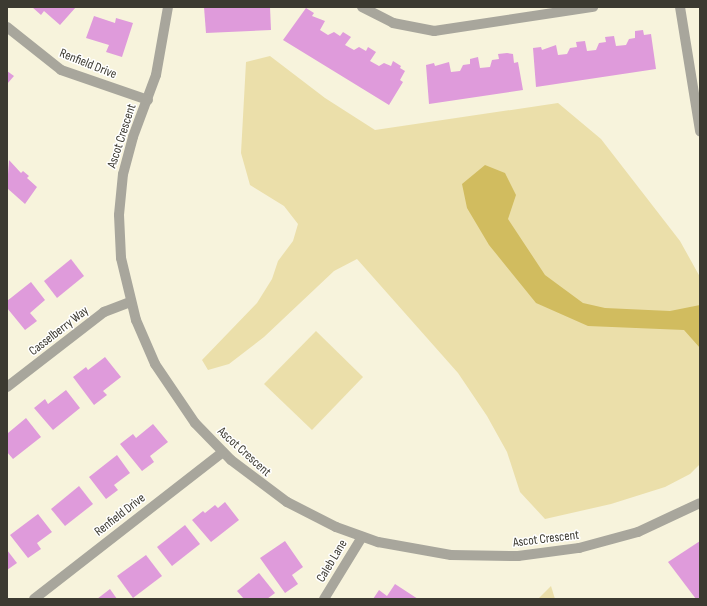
<!DOCTYPE html>
<style>
body{margin:0}
#map{position:relative;width:707px;height:606px;overflow:hidden;background:#f7f3dc;font-family:"Sofia Sans Condensed",sans-serif}
div>[style]{position:absolute}
[style*='--x']{left:calc(var(--x)*1px);top:calc(var(--y)*1px);width:calc(var(--w)*1px);rotate:calc(var(--a)*1deg)}
.green>*{inset:0;background:#ebdfaa}
.water>*{inset:0;background:#d1bc5f}
.building>*{inset:0;background:#df9bdb}
.minor>*{height:10px;margin:-5px;padding:0 5px;transform-origin:5px;border-radius:5px;background:#a8a69c}
span{translate:-50% -50%;white-space:nowrap;text-align:center;line-height:1.15;-webkit-text-stroke:3px #fff;paint-order:stroke}
.street-label{font-size:13px;color:#3c3a31}
.frame{position:absolute;inset:0;border:8px solid #3c3a31;pointer-events:none}
</style>
<div id="map">
<div class="green">
<div style="clip-path:polygon(270px 56px,325px 98px,375px 130px,558px 103px,601px 139px,680px 241px,700px 277px,700px 464px,690px 474px,665px 487px,611px 504px,545px 519px,520px 492px,507px 452px,487px 416px,458px 373px,357px 259px,334px 271px,264px 337px,229px 364px,208px 370px,202px 360px,257px 303px,272px 279px,278px 261px,293px 241px,298px 224px,284px 206px,250px 185px,241px 153px,246px 62px)"></div>
<div style="clip-path:polygon(316px 331px,363px 377px,312px 430px,264px 384px)"></div>
<div style="clip-path:polygon(551px 586px,555px 599px,538px 599px)"></div>
</div>
<div class="water">
<div style="clip-path:polygon(485px 165px,505px 173px,516px 195px,508px 219px,545px 275px,583px 303px,605px 308px,670px 311px,700px 305px,700px 348px,684px 330px,588px 326px,536px 303px,489px 245px,467px 208px,462px 184px)"></div>
</div>
<div class="building">
<div style="clip-path:polygon(32px 7px,76px 7px,60px 25px,44px 11px,41px 15px)"></div>
<div style="clip-path:polygon(204px 7px,270px 7px,271px 30px,206px 33px)"></div>
<div style="clip-path:polygon(306px 8px,314px 13px,312px 16px,325px 21px,320px 30px,328px 35px,334px 32px,340px 36px,343px 32px,351px 37px,345px 45px,354px 50px,359px 47px,366px 51px,368px 47px,376px 52px,370px 61px,379px 66px,384px 63px,391px 66px,393px 61px,401px 66px,400px 68px,405px 71px,400px 80px,403px 82px,389px 105px,283px 40px)"></div>
<div style="clip-path:polygon(94px 16px,115px 23px,116px 18px,133px 23px,122px 57px,106px 52px,109px 45px,86px 38px)"></div>
<div style="clip-path:polygon(643px 30px,644px 35px,651px 34px,656px 69px,536px 87px,533px 48px,541px 47px,542px 50px,556px 45px,558px 55px,567px 54px,570px 48px,577px 47px,576px 42px,585px 41px,587px 51px,596px 50px,599px 43px,606px 42px,605px 37px,614px 36px,616px 46px,626px 45px,629px 39px,635px 38px,635px 31px)"></div>
<div style="clip-path:polygon(507px 53px,513px 54px,514px 63px,518px 62px,523px 90px,429px 104px,426px 65px,434px 63px,435px 66px,449px 62px,451px 72px,460px 71px,463px 65px,470px 64px,470px 59px,478px 57px,480px 68px,490px 67px,492px 60px,499px 59px,498px 54px)"></div>
<div style="clip-path:polygon(7px 71px,14px 76px,7px 84px)"></div>
<div style="clip-path:polygon(9px 160px,21px 173px,23px 171px,29px 176px,27px 178px,37px 187px,25px 204px,7px 188px)"></div>
<div style="clip-path:polygon(71px 259px,84px 276px,57px 298px,44px 281px)"></div>
<div style="clip-path:polygon(31px 282px,45px 300px,30px 313px,37px 321px,25px 330px,7px 308px,7px 301px)"></div>
<div style="clip-path:polygon(105px 357px,121px 377px,103px 391px,107px 395px,94px 405px,73px 377px,86px 367px,88px 370px)"></div>
<div style="clip-path:polygon(66px 390px,80px 408px,53px 430px,34px 408px,45px 399px,48px 404px)"></div>
<div style="clip-path:polygon(26px 418px,41px 437px,13px 459px,7px 452px,7px 431px,8px 433px)"></div>
<div style="clip-path:polygon(153px 424px,168px 442px,150px 456px,154px 462px,142px 471px,120px 444px,133px 434px,136px 438px)"></div>
<div style="clip-path:polygon(117px 455px,130px 473px,114px 485px,118px 490px,106px 499px,89px 477px)"></div>
<div style="clip-path:polygon(79px 486px,93px 504px,65px 526px,51px 509px)"></div>
<div style="clip-path:polygon(225px 502px,239px 520px,211px 542px,192px 520px,203px 511px,205px 513px,215px 505px,218px 508px)"></div>
<div style="clip-path:polygon(38px 514px,52px 532px,37px 543px,41px 549px,28px 558px,10px 535px)"></div>
<div style="clip-path:polygon(185px 525px,200px 544px,172px 566px,157px 547px)"></div>
<div style="clip-path:polygon(285px 541px,303px 567px,292px 575px,298px 584px,285px 593px,260px 558px)"></div>
<div style="clip-path:polygon(700px 541px,700px 599px,696px 599px,668px 562px)"></div>
<div style="clip-path:polygon(7px 550px,17px 563px,7px 570px)"></div>
<div style="clip-path:polygon(146px 555px,162px 576px,133px 598px,117px 576px)"></div>
<div style="clip-path:polygon(259px 573px,275px 593px,267px 599px,244px 599px,237px 591px)"></div>
<div style="clip-path:polygon(395px 584px,418px 599px,373px 599px,379px 590px,387px 596px)"></div>
<div style="clip-path:polygon(110px 589px,117px 599px,97px 599px)"></div>
</div>
<div class="minor">
<div style="--x:168;--y:7;--w:69;--a:100"></div>
<div style="--x:156;--y:75;--w:66;--a:110.4"></div>
<div style="--x:133;--y:137;--w:38;--a:105"></div>
<div style="--x:123;--y:174;--w:41;--a:95.6"></div>
<div style="--x:119;--y:215;--w:43;--a:87.3"></div>
<div style="--x:121;--y:258;--w:64;--a:76.4"></div>
<div style="--x:136;--y:320;--w:48;--a:66.6"></div>
<div style="--x:155;--y:364;--w:71;--a:55.9"></div>
<div style="--x:195;--y:423;--w:52;--a:45.8"></div>
<div style="--x:231;--y:460;--w:70;--a:36.9"></div>
<div style="--x:287;--y:502;--w:55;--a:27"></div>
<div style="--x:336;--y:527;--w:45;--a:19.7"></div>
<div style="--x:378;--y:542;--w:74;--a:10.1"></div>
<div style="--x:451;--y:555;--w:67;--a:0.9"></div>
<div style="--x:518;--y:556;--w:62;--a:-7.5"></div>
<div style="--x:579;--y:548;--w:61;--a:-15.2"></div>
<div style="--x:638;--y:532;--w:68;--a:-25.1"></div>
<div style="--x:362;--y:7;--w:35;--a:27"></div>
<div style="--x:393;--y:23;--w:42;--a:11"></div>
<div style="--x:434;--y:31;--w:161;--a:-8.6"></div>
<div style="--x:680;--y:7;--w:126;--a:80.8"></div>
<div style="--x:7;--y:27;--w:69;--a:38.5"></div>
<div style="--x:61;--y:70;--w:92;--a:19"></div>
<div style="--x:7;--y:387;--w:123;--a:-37.7"></div>
<div style="--x:104;--y:312;--w:28;--a:-21"></div>
<div style="--x:34;--y:599;--w:239;--a:-37.9"></div>
<div style="--x:324;--y:599;--w:73;--a:-58.5"></div>
</div>
<div class="street-label">
<span style="left:88px;top:64px;rotate:22deg">Renfield Drive</span>
<span style="left:122px;top:136px;rotate:-72deg">Ascot Crescent</span>
<span style="left:59px;top:331px;rotate:-38deg">Casselberry Way</span>
<span style="left:244px;top:452px;rotate:42deg">Ascot Crescent</span>
<span style="left:120px;top:515px;rotate:-38deg">Renfield Drive</span>
<span style="left:546px;top:539px;rotate:-7deg">Ascot Crescent</span>
<span style="left:332px;top:561px;rotate:-59deg">Caleb Lane</span>
</div>
<div class="frame"></div>
</div>
